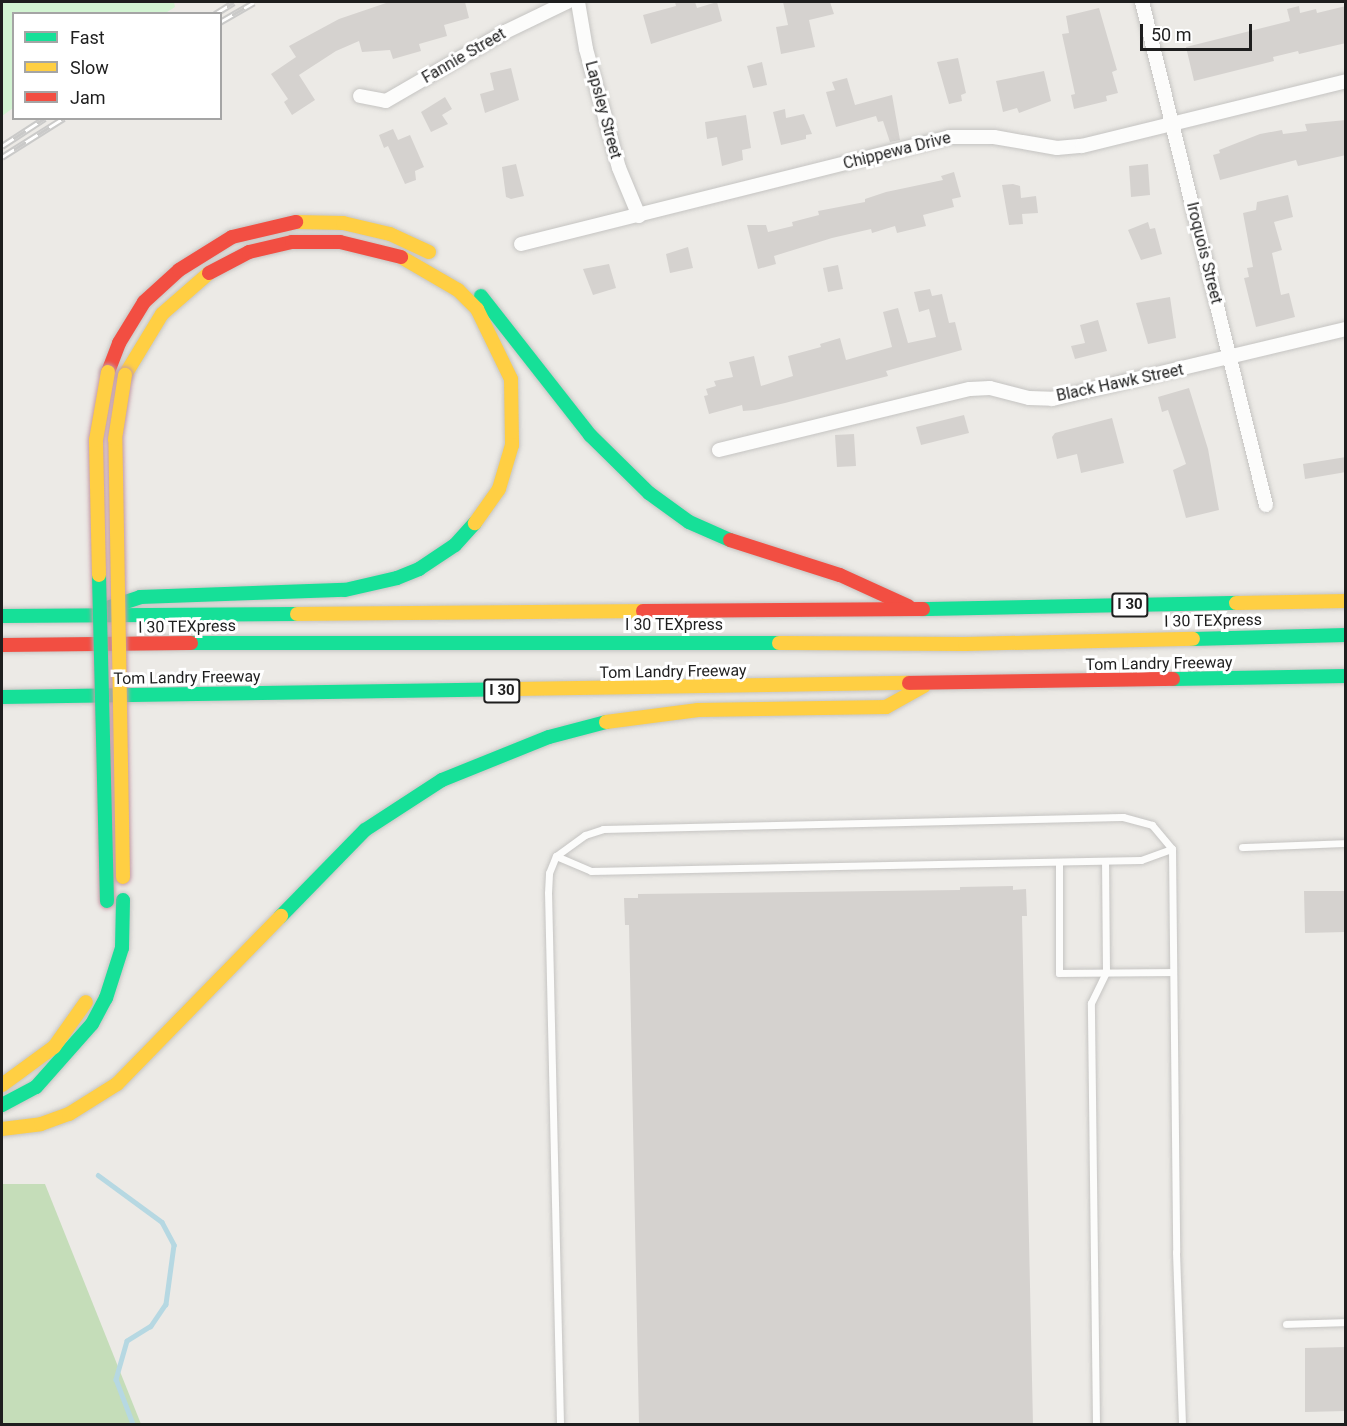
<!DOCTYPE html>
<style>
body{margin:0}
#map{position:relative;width:1347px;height:1426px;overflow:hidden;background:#eceae6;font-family:Roboto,sans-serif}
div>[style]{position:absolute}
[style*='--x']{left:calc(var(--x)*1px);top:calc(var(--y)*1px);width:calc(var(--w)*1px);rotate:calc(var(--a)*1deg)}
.forest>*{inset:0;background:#c5ddb9}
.park>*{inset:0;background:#d2f4d2}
.stream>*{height:4.5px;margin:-2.25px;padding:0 2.25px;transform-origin:2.25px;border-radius:2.25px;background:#b6d8e2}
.building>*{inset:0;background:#d5d2cf}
.roads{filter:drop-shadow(0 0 2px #c5c4c2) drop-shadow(0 0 2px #c5c4c2)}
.lane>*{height:7px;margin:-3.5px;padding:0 3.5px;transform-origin:3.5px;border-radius:3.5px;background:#fcfcfb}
.street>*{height:14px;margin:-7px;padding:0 7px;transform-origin:7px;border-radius:7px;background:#fcfcfb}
.fast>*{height:14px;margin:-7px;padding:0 7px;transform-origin:7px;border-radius:7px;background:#16e098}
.slow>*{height:14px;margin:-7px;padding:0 7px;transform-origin:7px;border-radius:7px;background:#ffcf43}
.jam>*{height:14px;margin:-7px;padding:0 7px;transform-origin:7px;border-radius:7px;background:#f24e42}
.rail>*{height:7px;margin-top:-3.5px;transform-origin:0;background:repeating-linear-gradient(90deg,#fff 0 14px,#cacac9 0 28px);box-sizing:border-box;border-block:2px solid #cacac9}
.bridges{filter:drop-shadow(0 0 2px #c49ba6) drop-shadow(0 0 2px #c49ba6)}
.fast-bridge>*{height:14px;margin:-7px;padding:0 7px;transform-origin:7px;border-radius:7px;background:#16e098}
.slow-bridge>*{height:14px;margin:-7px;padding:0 7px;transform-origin:7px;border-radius:7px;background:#ffcf43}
span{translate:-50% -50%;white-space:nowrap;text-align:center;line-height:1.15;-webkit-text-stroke:6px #fff;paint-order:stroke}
.shield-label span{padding:2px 4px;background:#fff;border:2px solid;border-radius:4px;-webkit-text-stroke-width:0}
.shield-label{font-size:15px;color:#1e1e1e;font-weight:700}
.street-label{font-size:16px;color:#1e1e1e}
.frame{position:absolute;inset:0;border:3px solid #1e1e1e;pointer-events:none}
.legend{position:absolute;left:12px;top:12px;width:210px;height:108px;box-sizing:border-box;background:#fff;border:2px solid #a5a5a5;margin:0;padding:8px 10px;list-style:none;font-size:18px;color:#1e1e1e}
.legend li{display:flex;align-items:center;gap:12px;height:30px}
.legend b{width:30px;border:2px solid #a5a5a5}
.scale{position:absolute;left:1140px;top:24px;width:112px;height:27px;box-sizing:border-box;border:3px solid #1e1e1e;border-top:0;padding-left:8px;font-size:18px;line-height:21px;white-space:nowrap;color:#1e1e1e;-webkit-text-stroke:4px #fff;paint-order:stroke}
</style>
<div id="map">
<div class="forest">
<div style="clip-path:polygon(2px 1184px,45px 1184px,141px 1424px,2px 1424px)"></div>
</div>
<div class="park">
<div style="clip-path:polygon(2px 2px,174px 2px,175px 7px,164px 14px,14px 14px,13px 108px,2px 116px)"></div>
</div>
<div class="stream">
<div style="--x:98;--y:1175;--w:79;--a:36.3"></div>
<div style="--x:162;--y:1222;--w:26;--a:62"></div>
<div style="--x:174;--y:1245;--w:60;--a:97.7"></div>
<div style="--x:166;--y:1304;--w:27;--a:124"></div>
<div style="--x:151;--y:1326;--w:28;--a:148"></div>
<div style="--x:127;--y:1341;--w:40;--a:106"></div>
<div style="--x:116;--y:1379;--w:48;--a:69.3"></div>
</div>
<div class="building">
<div style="clip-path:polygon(389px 2px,465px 2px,469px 18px,444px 25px,447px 36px,419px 44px,421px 51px,393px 59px,390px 50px,362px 52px,359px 41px,336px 51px,299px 75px,315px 100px,292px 115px,284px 102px,288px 99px,271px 74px,296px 57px,289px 46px,339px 19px)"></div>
<div style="clip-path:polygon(675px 2px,695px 2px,697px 8px,717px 2px,722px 21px,651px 44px,643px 15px,676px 6px)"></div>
<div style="clip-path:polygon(783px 2px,830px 2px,834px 14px,809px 20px,815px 47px,781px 54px,776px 27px,788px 25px)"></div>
<div style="clip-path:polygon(1299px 6px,1300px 13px,1316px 9px,1317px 13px,1346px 6px,1346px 43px,1299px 54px,1298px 51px,1273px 57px,1274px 61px,1194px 81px,1186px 47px,1290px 21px,1287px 9px)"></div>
<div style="clip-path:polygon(1099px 8px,1117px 70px,1112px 72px,1118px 93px,1106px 96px,1107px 101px,1074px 109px,1071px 95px,1075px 94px,1062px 34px,1069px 33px,1066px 16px)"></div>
<div style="clip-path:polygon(958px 58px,966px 93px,961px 95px,962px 101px,949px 104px,937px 62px)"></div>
<div style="clip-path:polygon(762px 62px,767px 85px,753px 88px,747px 66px)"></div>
<div style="clip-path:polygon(511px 68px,519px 100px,485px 113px,480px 94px,494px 90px,490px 73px)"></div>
<div style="clip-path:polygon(1044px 71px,1051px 101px,1019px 113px,1017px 108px,1003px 112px,996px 81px)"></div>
<div style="clip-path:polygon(847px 78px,855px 105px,892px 95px,900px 140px,890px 142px,883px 121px,878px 122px,876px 116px,836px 127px,826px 92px,835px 90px,832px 82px)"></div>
<div style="clip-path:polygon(445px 97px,452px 109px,442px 115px,448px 124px,431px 132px,421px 112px)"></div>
<div style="clip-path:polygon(785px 109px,786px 118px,804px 114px,812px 134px,806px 135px,806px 139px,781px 145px,773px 112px)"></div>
<div style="clip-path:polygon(746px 115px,751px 148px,742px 150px,743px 160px,722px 166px,717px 137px,707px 139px,705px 122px)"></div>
<div style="clip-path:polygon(1346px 120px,1346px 155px,1298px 166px,1296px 160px,1220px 180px,1213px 155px,1220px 153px,1219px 150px,1260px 134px,1282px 130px,1283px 134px,1307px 131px,1305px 124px)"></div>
<div style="clip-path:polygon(393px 129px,398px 140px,410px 135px,424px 167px,415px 171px,416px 180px,405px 184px,388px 146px,384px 148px,379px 135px)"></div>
<div style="clip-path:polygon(516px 164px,524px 196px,511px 199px,506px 197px,502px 167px)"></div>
<div style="clip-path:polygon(1148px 164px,1150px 195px,1131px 197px,1129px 166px)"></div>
<div style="clip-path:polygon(954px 172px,961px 197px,952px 199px,954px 207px,923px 215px,926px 226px,897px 233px,895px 226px,872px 233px,871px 229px,832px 238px,774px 256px,776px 264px,758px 269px,747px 225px,766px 225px,768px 232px,793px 226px,792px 222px,819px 215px,818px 211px,865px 202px,865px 199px,886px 192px,943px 180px,941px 176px)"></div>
<div style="clip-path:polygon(1013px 184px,1020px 186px,1021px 198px,1036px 196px,1038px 213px,1022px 214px,1023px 224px,1009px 225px,1002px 185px)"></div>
<div style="clip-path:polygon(1288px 195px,1293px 217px,1274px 222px,1282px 250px,1272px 253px,1281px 295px,1289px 293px,1295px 317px,1256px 327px,1244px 278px,1249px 277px,1247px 268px,1253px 267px,1243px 213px,1256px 210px,1257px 202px)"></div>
<div style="clip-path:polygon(1148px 222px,1150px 229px,1155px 228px,1162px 254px,1141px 260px,1128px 230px)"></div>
<div style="clip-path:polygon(688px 247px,693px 268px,670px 273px,666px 254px)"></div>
<div style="clip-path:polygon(609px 264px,616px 288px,593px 295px,583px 269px)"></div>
<div style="clip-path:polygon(838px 265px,843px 289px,828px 292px,823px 268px)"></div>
<div style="clip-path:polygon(930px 289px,932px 296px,942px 294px,949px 323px,955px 322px,962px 350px,886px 371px,888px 376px,785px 403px,755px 410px,743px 411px,742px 405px,709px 414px,704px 396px,708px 395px,706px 389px,716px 386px,714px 381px,733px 377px,729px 362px,754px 356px,761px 386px,793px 376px,788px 356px,821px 347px,820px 344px,840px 338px,846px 360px,892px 347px,883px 312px,898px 308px,908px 343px,936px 337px,929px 309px,919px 312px,914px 292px)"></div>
<div style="clip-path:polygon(1170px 297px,1176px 338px,1148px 344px,1136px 303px)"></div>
<div style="clip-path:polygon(1098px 320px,1107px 351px,1075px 359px,1071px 346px,1085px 343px,1080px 325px)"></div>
<div style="clip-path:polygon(1189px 388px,1208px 449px,1219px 510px,1186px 518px,1173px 470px,1186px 464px,1168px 410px,1162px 412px,1158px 397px)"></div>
<div style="clip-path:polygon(964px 415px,969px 433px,921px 445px,916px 427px)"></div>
<div style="clip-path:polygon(1112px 418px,1124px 463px,1081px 473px,1077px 454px,1057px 459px,1052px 437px,1055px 433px)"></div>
<div style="clip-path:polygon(854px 434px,856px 466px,837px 467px,835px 435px)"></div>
<div style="clip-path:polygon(1346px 457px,1346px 472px,1305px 479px,1303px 464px)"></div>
<div style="clip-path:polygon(1013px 886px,1013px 890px,1026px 889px,1027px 916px,1022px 916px,1033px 1425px,639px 1425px,629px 925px,625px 925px,624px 898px,638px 898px,638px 894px,960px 890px,960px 887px)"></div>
<div style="clip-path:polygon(1304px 891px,1346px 891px,1346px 932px,1305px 933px)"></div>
<div style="clip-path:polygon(1346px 1347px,1346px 1411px,1305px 1412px,1305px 1348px)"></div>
</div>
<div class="roads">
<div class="lane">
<div style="--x:1242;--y:847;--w:104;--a:-2.2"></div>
<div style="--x:556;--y:856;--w:38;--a:23"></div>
<div style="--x:591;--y:871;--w:550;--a:-1.15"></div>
<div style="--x:1141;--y:860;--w:33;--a:-20"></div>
<div style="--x:1059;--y:862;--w:111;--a:90"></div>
<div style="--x:1059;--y:973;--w:114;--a:-0.5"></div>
<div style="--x:1286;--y:1324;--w:60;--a:-1.9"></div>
<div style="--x:560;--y:1424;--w:531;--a:-91.29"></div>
<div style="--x:548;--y:893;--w:20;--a:-87"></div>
<div style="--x:549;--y:873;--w:18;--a:-68"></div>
<div style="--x:556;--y:856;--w:36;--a:-36"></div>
<div style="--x:585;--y:835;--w:19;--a:-18"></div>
<div style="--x:603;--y:829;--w:520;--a:-1.32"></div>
<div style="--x:1123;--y:817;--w:30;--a:15"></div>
<div style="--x:1152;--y:825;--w:31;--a:50"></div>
<div style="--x:1172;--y:849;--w:403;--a:89.4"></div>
<div style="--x:1176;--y:1252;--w:172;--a:88"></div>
<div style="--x:1096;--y:1424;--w:421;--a:-90.7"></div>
<div style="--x:1091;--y:1003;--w:34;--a:-64"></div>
<div style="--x:1106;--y:972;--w:111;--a:-90.5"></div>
</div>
<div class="street">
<div style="--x:578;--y:2;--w:48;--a:80.3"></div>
<div style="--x:586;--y:49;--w:123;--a:74.5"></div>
<div style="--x:619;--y:168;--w:52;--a:67.4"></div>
<div style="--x:1142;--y:2;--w:518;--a:76.15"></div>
<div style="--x:360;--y:96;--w:26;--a:11"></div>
<div style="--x:386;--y:101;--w:138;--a:-30.1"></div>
<div style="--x:505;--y:32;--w:69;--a:-25.8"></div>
<div style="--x:521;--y:244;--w:441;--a:-14"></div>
<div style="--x:949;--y:137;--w:45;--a:0"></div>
<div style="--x:994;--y:137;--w:64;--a:9.9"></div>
<div style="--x:1057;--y:148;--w:25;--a:-5"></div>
<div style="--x:1082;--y:146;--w:272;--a:-13.8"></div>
<div style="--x:719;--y:450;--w:258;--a:-13.7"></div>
<div style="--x:970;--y:389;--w:20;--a:-3"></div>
<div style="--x:990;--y:388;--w:40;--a:14.4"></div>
<div style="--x:1029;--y:398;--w:23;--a:2"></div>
<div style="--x:1052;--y:399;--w:302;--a:-13.4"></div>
</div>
<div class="fast">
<div style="--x:481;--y:296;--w:177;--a:51.9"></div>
<div style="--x:590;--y:435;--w:83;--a:44.5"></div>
<div style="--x:649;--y:493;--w:49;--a:35.9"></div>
<div style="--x:689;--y:522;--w:45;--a:23.7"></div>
<div style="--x:104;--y:609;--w:38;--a:-18"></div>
<div style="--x:140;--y:597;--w:205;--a:-2"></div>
<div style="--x:345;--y:590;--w:53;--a:-13"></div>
<div style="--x:397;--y:578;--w:24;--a:-22"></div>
<div style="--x:419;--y:569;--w:43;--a:-33.7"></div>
<div style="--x:455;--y:545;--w:30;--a:-48"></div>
<div style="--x:923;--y:609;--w:313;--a:-1.1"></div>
<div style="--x:2;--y:616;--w:295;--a:-0.4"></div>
<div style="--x:1193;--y:639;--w:153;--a:-1.5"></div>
<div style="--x:191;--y:643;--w:588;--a:0"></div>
<div style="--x:1173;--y:679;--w:173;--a:-1"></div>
<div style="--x:2;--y:697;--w:513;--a:-0.89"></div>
<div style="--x:281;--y:916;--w:120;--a:-45.7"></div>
<div style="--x:365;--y:830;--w:92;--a:-33"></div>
<div style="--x:442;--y:780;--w:115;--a:-21.9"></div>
<div style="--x:549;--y:737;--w:59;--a:-14.7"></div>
<div style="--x:2;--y:1105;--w:38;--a:-28"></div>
<div style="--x:36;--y:1087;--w:84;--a:-48.4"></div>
<div style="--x:92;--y:1024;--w:30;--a:-62"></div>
<div style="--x:106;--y:998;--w:52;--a:-72.3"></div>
<div style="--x:122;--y:948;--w:48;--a:-88.8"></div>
</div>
<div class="slow">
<div style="--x:296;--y:222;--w:47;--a:1.2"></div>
<div style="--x:343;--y:223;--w:48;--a:13.2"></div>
<div style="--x:390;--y:234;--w:43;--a:24.8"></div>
<div style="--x:401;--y:257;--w:66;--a:30.1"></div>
<div style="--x:458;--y:290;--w:27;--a:45"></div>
<div style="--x:477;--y:309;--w:78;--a:64.1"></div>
<div style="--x:511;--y:379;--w:66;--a:89.1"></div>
<div style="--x:512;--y:445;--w:46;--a:106.5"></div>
<div style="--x:499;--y:489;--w:42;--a:125.2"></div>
<div style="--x:125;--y:375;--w:71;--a:-58.8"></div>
<div style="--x:162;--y:314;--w:62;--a:-41.1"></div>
<div style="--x:1236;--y:603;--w:110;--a:-1"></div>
<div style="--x:297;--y:614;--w:346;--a:-0.5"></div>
<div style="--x:779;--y:643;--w:186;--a:0.3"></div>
<div style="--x:965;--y:644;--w:228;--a:-1.3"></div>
<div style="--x:515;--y:689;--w:394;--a:-0.9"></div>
<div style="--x:606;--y:722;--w:93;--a:-7.4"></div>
<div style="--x:698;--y:710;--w:188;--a:-0.9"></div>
<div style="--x:886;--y:707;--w:43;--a:-28.9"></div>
<div style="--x:2;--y:1085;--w:64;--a:-36.2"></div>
<div style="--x:54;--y:1047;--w:55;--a:-54.6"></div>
<div style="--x:2;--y:1129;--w:39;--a:-7"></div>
<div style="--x:41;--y:1124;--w:30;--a:-20"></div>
<div style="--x:69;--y:1114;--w:57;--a:-32"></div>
<div style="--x:117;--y:1084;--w:235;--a:-45.7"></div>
</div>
<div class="jam">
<div style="--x:209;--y:273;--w:45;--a:-27.7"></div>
<div style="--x:249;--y:252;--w:44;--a:-13.1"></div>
<div style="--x:292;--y:242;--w:48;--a:0"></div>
<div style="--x:340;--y:242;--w:63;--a:13.8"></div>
<div style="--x:108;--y:372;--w:31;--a:-69"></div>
<div style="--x:119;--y:343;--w:48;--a:-58.6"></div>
<div style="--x:144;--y:302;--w:47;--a:-42.4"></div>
<div style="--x:179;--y:270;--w:62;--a:-31.9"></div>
<div style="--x:232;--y:237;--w:66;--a:-13.2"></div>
<div style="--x:730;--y:540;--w:115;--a:17.7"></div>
<div style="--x:840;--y:575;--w:75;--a:24.5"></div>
<div style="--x:643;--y:611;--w:280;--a:-0.4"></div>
<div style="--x:2;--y:645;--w:189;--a:-0.6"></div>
<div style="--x:909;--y:683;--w:264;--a:-0.9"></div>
</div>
</div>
<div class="rail">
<div style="--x:215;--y:14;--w:22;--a:-32"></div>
<div style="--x:220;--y:22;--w:39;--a:-30"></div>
<div style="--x:2;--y:146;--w:51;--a:-33.1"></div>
<div style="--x:2;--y:157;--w:73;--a:-32.2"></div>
</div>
<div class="bridges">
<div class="fast-bridge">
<div style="--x:99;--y:575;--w:326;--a:88.6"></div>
</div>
<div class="slow-bridge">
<div style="--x:99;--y:575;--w:135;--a:-91.3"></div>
<div style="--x:96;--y:440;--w:69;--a:-80"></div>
<div style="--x:123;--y:877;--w:438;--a:-91"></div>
<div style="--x:115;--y:439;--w:65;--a:-81.1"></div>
</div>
</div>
<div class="shield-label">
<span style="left:1130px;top:605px">I 30</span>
<span style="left:502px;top:691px">I 30</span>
</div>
<div class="street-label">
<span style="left:464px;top:56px;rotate:-30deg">Fannie Street</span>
<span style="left:603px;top:110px;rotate:75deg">Lapsley Street</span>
<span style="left:897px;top:151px;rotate:-14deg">Chippewa Drive</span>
<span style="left:1204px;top:253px;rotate:76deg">Iroquois Street</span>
<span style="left:1120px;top:383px;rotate:-12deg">Black Hawk Street</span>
<span style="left:1213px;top:621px;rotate:-1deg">I 30 TEXpress</span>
<span style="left:674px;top:625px">I 30 TEXpress</span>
<span style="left:187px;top:627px;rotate:-1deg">I 30 TEXpress</span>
<span style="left:1159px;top:664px;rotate:-1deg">Tom Landry Freeway</span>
<span style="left:673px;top:672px;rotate:-1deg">Tom Landry Freeway</span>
<span style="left:187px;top:678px;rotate:-1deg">Tom Landry Freeway</span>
</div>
<div class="frame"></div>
<ul class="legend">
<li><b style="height:8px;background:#16e098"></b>Fast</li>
<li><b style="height:8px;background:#ffcf43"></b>Slow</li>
<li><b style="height:8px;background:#f24e42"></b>Jam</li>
</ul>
<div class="scale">50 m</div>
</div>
